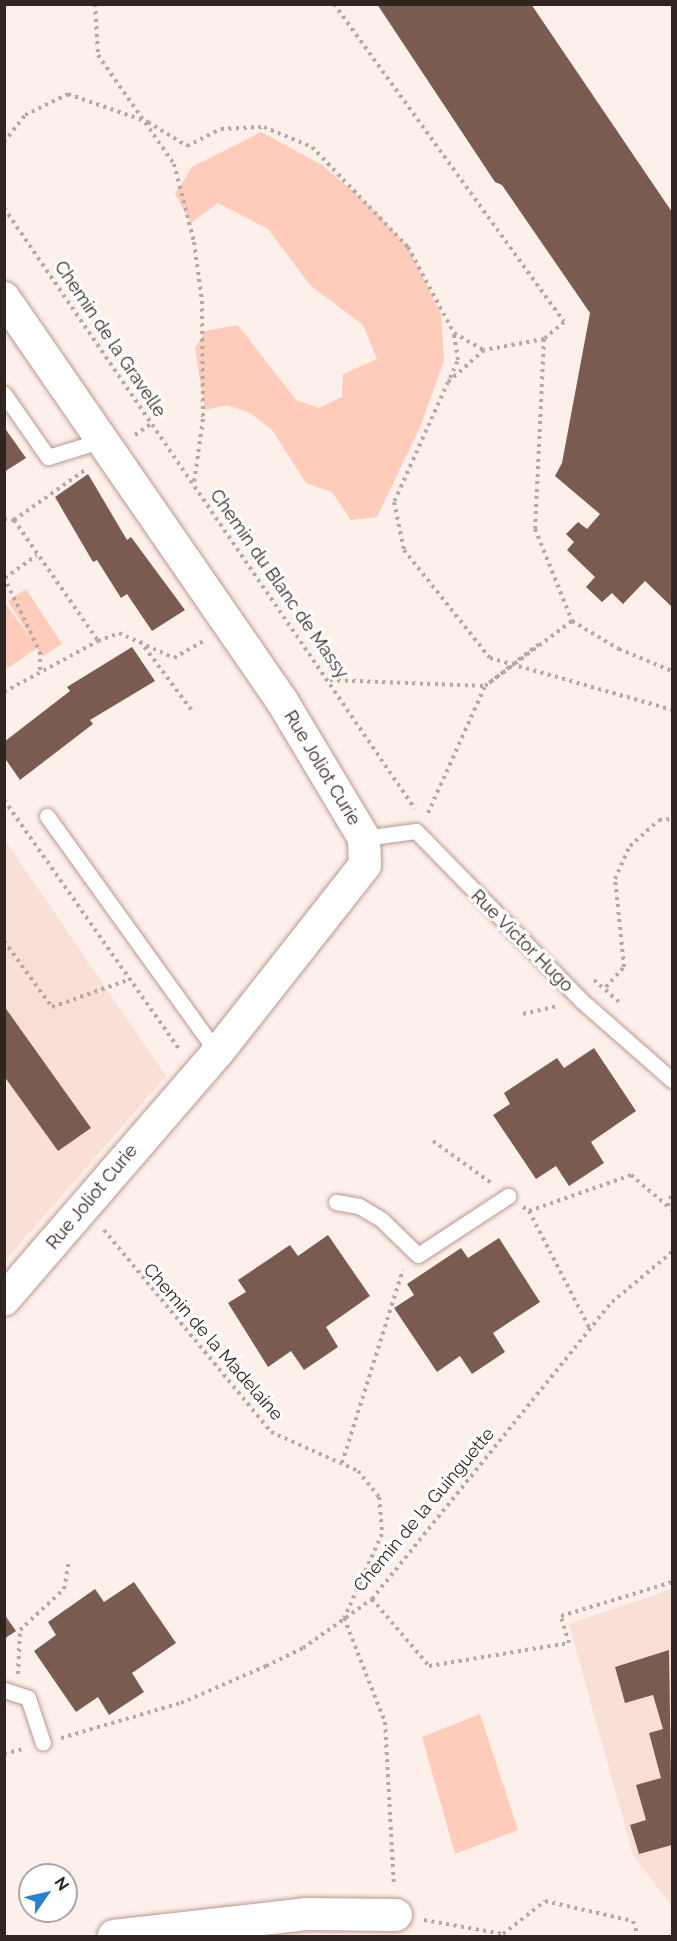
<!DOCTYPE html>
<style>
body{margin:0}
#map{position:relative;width:677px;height:1941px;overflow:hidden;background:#fdefea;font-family:Raleway,sans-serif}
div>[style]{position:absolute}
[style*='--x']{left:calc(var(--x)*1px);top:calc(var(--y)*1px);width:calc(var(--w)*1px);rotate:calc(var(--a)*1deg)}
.built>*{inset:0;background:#fadfd6}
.green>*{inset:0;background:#fcb}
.building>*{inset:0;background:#795b50}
.path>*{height:4px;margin-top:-2px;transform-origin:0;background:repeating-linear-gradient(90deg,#b5a7a3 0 3px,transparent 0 7.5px)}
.roads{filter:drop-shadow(0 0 2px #ba998e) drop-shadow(0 0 2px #ba998e)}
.service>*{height:15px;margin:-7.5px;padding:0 7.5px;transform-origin:7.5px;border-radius:7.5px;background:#fff}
.minor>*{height:32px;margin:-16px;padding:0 16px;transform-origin:16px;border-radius:16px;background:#fff}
.path-bridge>*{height:4px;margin-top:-2px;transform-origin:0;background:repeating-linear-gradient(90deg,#b5a7a3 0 3px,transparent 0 7.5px)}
span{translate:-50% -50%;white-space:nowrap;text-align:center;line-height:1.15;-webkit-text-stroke:6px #fff;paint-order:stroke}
.street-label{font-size:18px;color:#322521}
.frame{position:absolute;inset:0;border:6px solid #322521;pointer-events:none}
.north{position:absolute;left:18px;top:1863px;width:60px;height:60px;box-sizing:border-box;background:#fff;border:2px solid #ada8a6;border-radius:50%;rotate:56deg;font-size:16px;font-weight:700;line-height:24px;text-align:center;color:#322521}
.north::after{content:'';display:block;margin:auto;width:21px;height:27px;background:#2a83d0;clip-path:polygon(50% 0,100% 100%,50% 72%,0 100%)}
</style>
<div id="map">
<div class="built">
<div style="clip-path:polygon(4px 839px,166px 1076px,5px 1261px,4px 1261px)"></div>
<div style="clip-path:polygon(672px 1589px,672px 1906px,633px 1855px,569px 1624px)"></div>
</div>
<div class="green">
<div style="clip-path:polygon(261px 132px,322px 165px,369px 205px,408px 247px,441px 314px,444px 360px,421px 425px,377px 517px,351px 520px,332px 492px,306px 483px,272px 430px,250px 413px,227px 405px,205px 410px,195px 348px,205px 331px,238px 325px,296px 400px,319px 408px,342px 397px,343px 374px,377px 359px,363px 325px,310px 285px,268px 229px,218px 203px,191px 223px,175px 194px,192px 167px)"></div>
<div style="clip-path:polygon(26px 589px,62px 644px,43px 656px,37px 648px,5px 670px,5px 603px,33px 641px,8px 601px)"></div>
<div style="clip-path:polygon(480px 1714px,518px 1830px,455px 1854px,422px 1737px)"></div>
</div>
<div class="building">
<div style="clip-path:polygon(377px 4px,531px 4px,672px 212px,672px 607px,645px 581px,623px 604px,612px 593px,602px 602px,586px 587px,595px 577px,567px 550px,574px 542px,566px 534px,578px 522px,587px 529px,600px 514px,555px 476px,562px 463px,590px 313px,502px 185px,495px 182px)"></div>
<div style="clip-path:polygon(4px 427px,26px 458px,4px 472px)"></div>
<div style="clip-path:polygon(88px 474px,127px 540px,131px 537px,185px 610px,152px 631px,127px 594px,121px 598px,97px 560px,93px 562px,55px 497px)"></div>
<div style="clip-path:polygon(132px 647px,155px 681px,90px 720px,93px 724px,20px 780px,4px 757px,4px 742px,70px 691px,67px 687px)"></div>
<div style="clip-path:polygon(4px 1006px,91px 1128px,58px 1151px,4px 1076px)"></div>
<div style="clip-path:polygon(594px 1048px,636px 1111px,591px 1142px,604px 1163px,569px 1186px,556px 1166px,536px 1179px,493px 1115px,510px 1104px,504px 1093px,557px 1058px,564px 1068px)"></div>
<div style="clip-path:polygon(328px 1235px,370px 1296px,326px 1327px,338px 1347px,304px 1370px,291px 1351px,268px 1367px,228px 1303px,246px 1292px,238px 1280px,290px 1245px,298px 1256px)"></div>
<div style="clip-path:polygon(499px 1238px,540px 1302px,493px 1333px,505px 1352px,472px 1374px,460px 1356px,437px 1372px,394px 1308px,414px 1295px,407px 1284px,461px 1248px,468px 1258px)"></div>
<div style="clip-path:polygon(134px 1582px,176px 1643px,132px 1673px,144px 1692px,109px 1715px,98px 1697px,76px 1712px,34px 1651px,56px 1635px,48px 1622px,95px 1589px,104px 1602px)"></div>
<div style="clip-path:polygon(4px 1614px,16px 1631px,4px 1639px)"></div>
<div style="clip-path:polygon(669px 1650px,672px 1845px,639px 1854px,630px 1825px,646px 1820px,636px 1785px,661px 1778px,649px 1733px,663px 1729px,653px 1695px,625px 1703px,615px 1667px)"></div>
</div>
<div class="path">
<div style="--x:95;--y:4;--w:51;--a:86.6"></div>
<div style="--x:98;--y:55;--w:133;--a:55.1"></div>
<div style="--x:174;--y:164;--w:81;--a:75.6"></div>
<div style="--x:194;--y:242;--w:60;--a:82.3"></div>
<div style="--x:202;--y:301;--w:118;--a:89.5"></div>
<div style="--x:203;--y:419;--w:65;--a:98"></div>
<div style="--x:334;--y:4;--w:392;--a:54.1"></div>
<div style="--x:564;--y:322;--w:26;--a:140"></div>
<div style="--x:544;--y:339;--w:61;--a:169.6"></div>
<div style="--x:484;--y:350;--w:48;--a:138.4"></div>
<div style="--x:448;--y:382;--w:132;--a:114.2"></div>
<div style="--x:394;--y:502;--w:49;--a:78.2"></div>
<div style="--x:404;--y:550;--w:138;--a:51.5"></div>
<div style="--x:490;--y:658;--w:189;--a:15.9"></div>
<div style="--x:4;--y:142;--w:34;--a:-52"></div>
<div style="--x:25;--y:115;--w:48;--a:-26"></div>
<div style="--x:68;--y:94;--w:85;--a:19.3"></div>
<div style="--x:148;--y:122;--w:46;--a:31.6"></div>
<div style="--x:187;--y:146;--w:38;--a:-27"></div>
<div style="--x:221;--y:129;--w:43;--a:-2.7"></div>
<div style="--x:264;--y:127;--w:52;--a:22.6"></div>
<div style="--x:312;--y:147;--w:139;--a:46.2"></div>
<div style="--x:408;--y:247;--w:98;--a:61.9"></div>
<div style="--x:454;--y:333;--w:34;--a:30"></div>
<div style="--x:4;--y:208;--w:728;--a:55.63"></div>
<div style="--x:544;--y:339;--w:190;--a:92.7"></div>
<div style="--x:535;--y:529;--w:99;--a:68.1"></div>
<div style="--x:572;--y:621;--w:55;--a:30.8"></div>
<div style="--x:619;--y:649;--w:57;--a:22.5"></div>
<div style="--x:450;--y:378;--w:20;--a:-66"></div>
<div style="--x:458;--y:360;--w:26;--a:-99"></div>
<div style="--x:135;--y:435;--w:19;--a:-35"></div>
<div style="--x:4;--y:519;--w:10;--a:6"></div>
<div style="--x:14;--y:520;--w:147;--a:55.2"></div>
<div style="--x:98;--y:641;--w:22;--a:-21"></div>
<div style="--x:119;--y:633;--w:60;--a:24.4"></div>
<div style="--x:174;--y:658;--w:36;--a:-30"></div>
<div style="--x:14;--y:520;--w:87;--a:-35.2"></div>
<div style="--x:4;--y:577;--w:83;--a:64.4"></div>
<div style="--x:40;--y:652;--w:20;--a:90"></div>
<div style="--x:5;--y:578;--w:39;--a:-36"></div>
<div style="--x:140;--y:641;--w:89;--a:53.3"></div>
<div style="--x:330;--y:680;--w:155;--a:2.2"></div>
<div style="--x:4;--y:692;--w:107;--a:-28.5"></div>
<div style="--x:4;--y:800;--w:306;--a:54.9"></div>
<div style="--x:428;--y:813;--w:139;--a:-65.8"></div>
<div style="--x:485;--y:686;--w:109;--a:-36.8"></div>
<div style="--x:4;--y:941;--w:82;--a:54"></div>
<div style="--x:52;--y:1007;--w:81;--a:-19.6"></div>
<div style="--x:594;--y:980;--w:33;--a:41"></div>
<div style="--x:606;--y:987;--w:27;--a:-48"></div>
<div style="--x:624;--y:967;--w:88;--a:-95.8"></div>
<div style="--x:615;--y:879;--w:36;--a:-66"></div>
<div style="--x:630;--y:846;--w:39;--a:-42"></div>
<div style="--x:659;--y:820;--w:13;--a:-4"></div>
<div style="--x:523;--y:1014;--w:35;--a:-13"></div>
<div style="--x:433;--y:1141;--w:72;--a:35.9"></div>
<div style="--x:668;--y:1206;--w:14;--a:-73"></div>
<div style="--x:523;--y:1207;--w:7;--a:34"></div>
<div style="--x:529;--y:1211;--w:108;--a:-19.4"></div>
<div style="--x:631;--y:1175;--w:54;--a:40.5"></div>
<div style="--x:529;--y:1211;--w:133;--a:62.7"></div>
<div style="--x:104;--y:1230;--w:262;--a:50.4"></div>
<div style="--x:271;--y:1432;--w:95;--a:24.1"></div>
<div style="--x:358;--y:1471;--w:33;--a:51"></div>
<div style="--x:379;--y:1497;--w:37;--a:85"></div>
<div style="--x:382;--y:1534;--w:92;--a:114.3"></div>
<div style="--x:344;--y:1618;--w:112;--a:68.5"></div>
<div style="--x:385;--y:1722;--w:164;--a:86.9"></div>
<div style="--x:342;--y:1463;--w:203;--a:-72.5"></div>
<div style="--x:372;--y:1599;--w:88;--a:49.6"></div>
<div style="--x:429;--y:1666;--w:142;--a:-9.3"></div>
<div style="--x:569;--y:1643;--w:28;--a:-107"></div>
<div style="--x:561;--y:1616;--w:116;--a:-17"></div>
<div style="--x:18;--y:1674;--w:44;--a:-87.4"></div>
<div style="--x:20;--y:1630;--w:60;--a:-43"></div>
<div style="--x:64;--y:1589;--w:29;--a:-80"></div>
<div style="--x:61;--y:1738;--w:125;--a:-16.3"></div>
<div style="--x:181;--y:1703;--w:93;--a:-23.5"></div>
<div style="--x:266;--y:1666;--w:41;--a:-25.9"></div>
<div style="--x:303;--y:1648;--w:85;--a:-35.4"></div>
<div style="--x:372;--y:1599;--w:382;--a:-51.1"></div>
<div style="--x:612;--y:1302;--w:78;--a:-39.8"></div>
<div style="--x:4;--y:1754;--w:20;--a:-15"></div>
<div style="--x:424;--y:1920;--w:80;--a:10"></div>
<div style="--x:503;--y:1934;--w:53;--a:-38.2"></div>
<div style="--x:545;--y:1901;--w:90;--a:12.8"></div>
<div style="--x:633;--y:1921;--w:16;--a:72"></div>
</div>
<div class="roads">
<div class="service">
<div style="--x:4;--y:394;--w:77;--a:55.1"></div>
<div style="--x:48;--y:457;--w:58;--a:-17.2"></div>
<div style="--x:47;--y:816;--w:292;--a:54.3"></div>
<div style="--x:364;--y:838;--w:52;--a:-7.7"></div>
<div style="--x:416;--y:831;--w:238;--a:45.7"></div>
<div style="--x:582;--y:1001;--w:120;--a:41.3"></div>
<div style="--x:336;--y:1202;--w:23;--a:10"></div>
<div style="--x:359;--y:1206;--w:27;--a:31"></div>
<div style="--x:382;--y:1220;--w:50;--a:44.2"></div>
<div style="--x:418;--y:1255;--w:108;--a:-33.2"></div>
<div style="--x:4;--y:1690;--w:25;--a:18"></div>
<div style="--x:28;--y:1698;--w:47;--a:71.6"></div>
</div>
<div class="minor">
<div style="--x:4;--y:298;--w:490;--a:55.4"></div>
<div style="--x:282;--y:701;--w:160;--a:59.1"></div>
<div style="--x:364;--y:838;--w:27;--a:88"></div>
<div style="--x:365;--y:865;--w:239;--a:128.2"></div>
<div style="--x:217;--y:1053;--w:326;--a:130.8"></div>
<div style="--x:114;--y:1936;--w:193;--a:-6.5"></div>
<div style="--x:306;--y:1914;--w:90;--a:0.6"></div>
</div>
</div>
<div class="path-bridge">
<div style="--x:489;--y:683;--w:63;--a:-38"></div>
</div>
<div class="street-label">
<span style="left:110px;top:339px;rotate:56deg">Chemin de la Gravelle</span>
<span style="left:279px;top:584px;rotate:55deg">Chemin du Blanc de Massy</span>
<span style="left:322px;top:768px;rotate:59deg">Rue Joliot Curie</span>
<span style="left:522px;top:941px;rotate:45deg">Rue Victor Hugo</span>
<span style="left:92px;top:1197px;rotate:-50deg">Rue Joliot Curie</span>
<span style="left:213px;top:1342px;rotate:49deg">Chemin de la Madelaine</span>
<span style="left:424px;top:1510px;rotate:-50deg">Chemin de la Guinguette</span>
</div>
<div class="frame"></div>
<div class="north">N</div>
</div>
